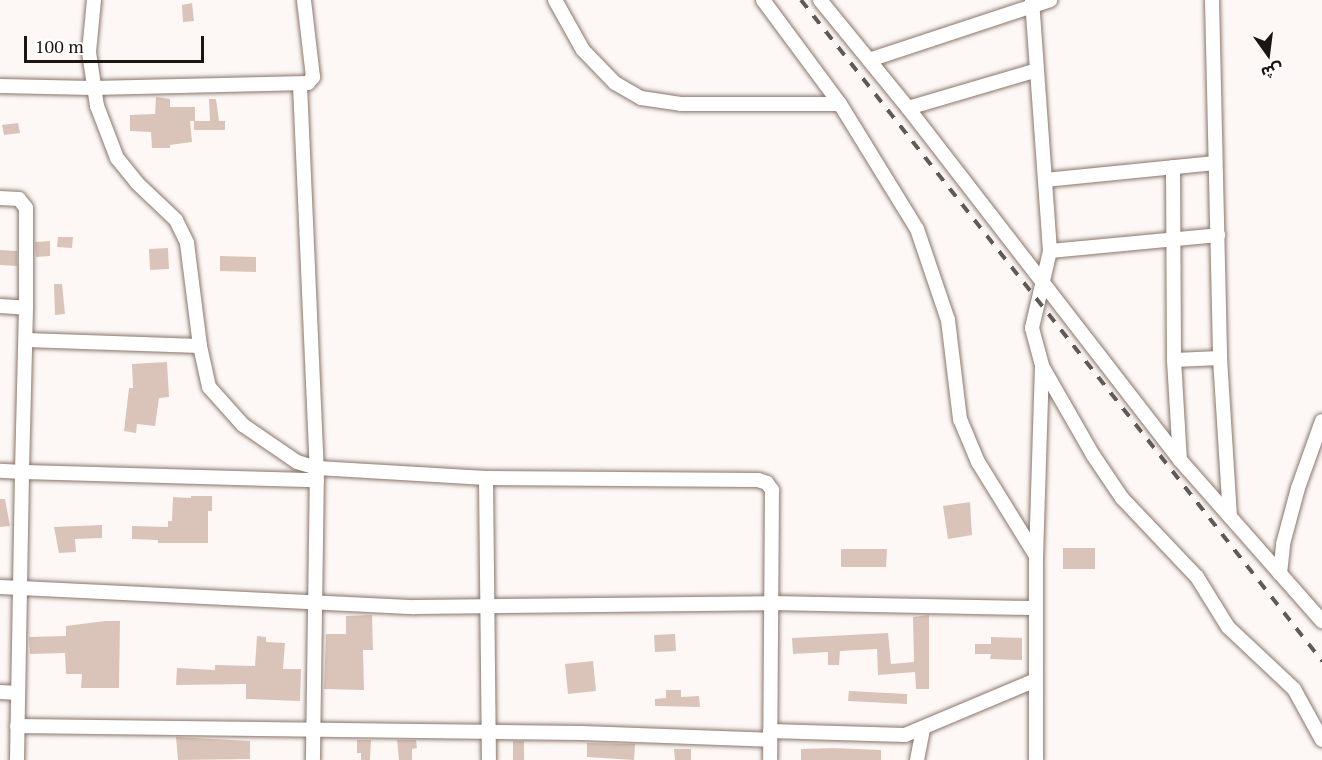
<!DOCTYPE html>
<meta charset="utf-8">
<style>
body{margin:0}
#map{position:relative;width:1322px;height:760px;overflow:hidden;background:#fdf8f6;font-family:"PT Serif","Noto Sans Arabic",serif}
div>[style]{position:absolute}
[style*='--x']{left:calc(var(--x)*1px);top:calc(var(--y)*1px);width:calc(var(--w)*1px);rotate:calc(var(--a)*1deg)}
.building>*{inset:0;background:#dac4b9}
.roads{filter:drop-shadow(0 0 2px #8a766b) drop-shadow(0 0 2px #8a766b)}
.street>*{height:14px;margin:-7px;padding:0 7px;transform-origin:7px;border-radius:7px;background:#fff}
.rail>*{height:4px;margin-top:-2px;transform-origin:0;background:repeating-linear-gradient(90deg,#605955 0 10px,transparent 0 20px)}
span{translate:-50% -50%;white-space:nowrap;text-align:center;line-height:1.15;-webkit-text-stroke:5px #fff;paint-order:stroke}
.north{position:absolute;left:1238px;top:24px;width:60px;height:60px;-webkit-text-stroke:4px #fff;paint-order:stroke;rotate:166deg;font-size:16px;font-weight:700;line-height:24px;text-align:center;color:#1c1510}
.north::after{content:'';display:block;margin:auto;width:21px;height:27px;background:#1c1510;clip-path:polygon(50% 0,100% 100%,50% 72%,0 100%)}
.scale{position:absolute;left:24px;top:36px;width:180px;height:27px;box-sizing:border-box;border:3px solid #1c1510;border-top:0;padding-left:8px;font-size:18px;line-height:21px;white-space:nowrap;color:#1c1510;-webkit-text-stroke:4px #fff;paint-order:stroke}
</style>
<div id="map">
<div class="building">
<div style="clip-path:polygon(192px 3px,194px 21px,183px 22px,182px 5px)"></div>
<div style="clip-path:polygon(156px 97px,170px 99px,170px 107px,195px 107px,195px 121px,190px 121px,192px 142px,170px 145px,170px 148px,152px 148px,151px 132px,130px 131px,130px 115px,155px 114px)"></div>
<div style="clip-path:polygon(209px 99px,216px 99px,219px 121px,225px 121px,225px 130px,194px 130px,194px 121px,210px 121px)"></div>
<div style="clip-path:polygon(18px 123px,20px 133px,4px 135px,2px 125px)"></div>
<div style="clip-path:polygon(58px 237px,73px 237px,72px 248px,57px 247px)"></div>
<div style="clip-path:polygon(50px 241px,50px 256px,36px 257px,35px 242px)"></div>
<div style="clip-path:polygon(168px 248px,169px 269px,150px 270px,149px 249px)"></div>
<div style="clip-path:polygon(0 250px,17px 251px,17px 266px,0 265px)"></div>
<div style="clip-path:polygon(220px 256px,256px 257px,256px 272px,220px 271px)"></div>
<div style="clip-path:polygon(54px 284px,62px 284px,65px 314px,55px 315px)"></div>
<div style="clip-path:polygon(167px 362px,169px 397px,159px 398px,155px 426px,137px 424px,136px 433px,124px 431px,129px 388px,133px 388px,132px 364px)"></div>
<div style="clip-path:polygon(191px 496px,212px 496px,212px 511px,208px 511px,208px 543px,158px 543px,158px 540px,132px 539px,132px 526px,168px 527px,168px 521px,172px 521px,173px 497px,191px 498px)"></div>
<div style="clip-path:polygon(0 499px,5px 499px,10px 526px,0 527px)"></div>
<div style="clip-path:polygon(970px 502px,972px 535px,948px 539px,943px 506px)"></div>
<div style="clip-path:polygon(102px 525px,102px 538px,75px 539px,76px 552px,59px 553px,54px 527px)"></div>
<div style="clip-path:polygon(1063px 548px,1095px 548px,1095px 569px,1063px 569px)"></div>
<div style="clip-path:polygon(841px 549px,887px 549px,886px 567px,841px 567px)"></div>
<div style="clip-path:polygon(372px 615px,373px 650px,363px 650px,364px 690px,324px 689px,326px 634px,346px 634px,346px 616px)"></div>
<div style="clip-path:polygon(929px 615px,929px 689px,916px 689px,915px 672px,878px 675px,877px 649px,840px 651px,839px 665px,828px 665px,828px 652px,793px 654px,792px 638px,888px 633px,891px 664px,914px 662px,913px 617px)"></div>
<div style="clip-path:polygon(105px 621px,120px 621px,119px 688px,81px 688px,82px 674px,66px 674px,65px 653px,30px 654px,29px 637px,66px 636px,66px 626px)"></div>
<div style="clip-path:polygon(675px 634px,676px 651px,655px 652px,654px 635px)"></div>
<div style="clip-path:polygon(257px 636px,266px 637px,266px 642px,285px 643px,283px 669px,301px 669px,300px 701px,246px 699px,246px 684px,176px 685px,177px 668px,215px 670px,215px 665px,255px 666px)"></div>
<div style="clip-path:polygon(991px 637px,1022px 638px,1022px 660px,990px 659px,991px 654px,975px 654px,975px 644px,991px 644px)"></div>
<div style="clip-path:polygon(593px 661px,596px 691px,568px 694px,565px 664px)"></div>
<div style="clip-path:polygon(666px 690px,681px 690px,681px 697px,699px 696px,700px 707px,655px 706px,655px 699px,666px 698px)"></div>
<div style="clip-path:polygon(849px 691px,907px 694px,907px 704px,848px 701px)"></div>
<div style="clip-path:polygon(176px 737px,250px 741px,250px 759px,178px 760px)"></div>
<div style="clip-path:polygon(357px 740px,371px 740px,370px 760px,361px 760px,361px 753px,357px 753px)"></div>
<div style="clip-path:polygon(397px 740px,416px 740px,417px 748px,412px 749px,412px 760px,399px 760px)"></div>
<div style="clip-path:polygon(513px 741px,524px 741px,524px 760px,513px 760px)"></div>
<div style="clip-path:polygon(587px 743px,635px 744px,634px 760px,587px 757px)"></div>
<div style="clip-path:polygon(834px 748px,881px 750px,881px 760px,801px 760px,801px 749px)"></div>
<div style="clip-path:polygon(674px 749px,691px 749px,691px 760px,675px 760px)"></div>
</div>
<div class="roads">
<div class="street">
<div style="--x:94;--y:0;--w:52;--a:95.5"></div>
<div style="--x:89;--y:52;--w:55;--a:81.6"></div>
<div style="--x:97;--y:106;--w:56;--a:69"></div>
<div style="--x:117;--y:158;--w:32;--a:51"></div>
<div style="--x:137;--y:183;--w:54;--a:43.5"></div>
<div style="--x:176;--y:220;--w:25;--a:64"></div>
<div style="--x:187;--y:243;--w:104;--a:82.8"></div>
<div style="--x:200;--y:346;--w:42;--a:77.6"></div>
<div style="--x:209;--y:387;--w:51;--a:48.2"></div>
<div style="--x:243;--y:425;--w:65;--a:34.4"></div>
<div style="--x:297;--y:462;--w:21;--a:17"></div>
<div style="--x:317;--y:468;--w:169;--a:3.4"></div>
<div style="--x:486;--y:478;--w:282;--a:89.4"></div>
<div style="--x:555;--y:0;--w:57;--a:60.8"></div>
<div style="--x:583;--y:50;--w:46;--a:45.9"></div>
<div style="--x:615;--y:83;--w:30;--a:30"></div>
<div style="--x:641;--y:98;--w:40;--a:8.5"></div>
<div style="--x:681;--y:104;--w:159;--a:0"></div>
<div style="--x:763;--y:0;--w:129;--a:53.5"></div>
<div style="--x:840;--y:104;--w:147;--a:58.4"></div>
<div style="--x:917;--y:229;--w:96;--a:71.2"></div>
<div style="--x:948;--y:320;--w:100;--a:83.1"></div>
<div style="--x:960;--y:419;--w:47;--a:67.3"></div>
<div style="--x:978;--y:462;--w:110;--a:58.3"></div>
<div style="--x:1036;--y:556;--w:204;--a:90"></div>
<div style="--x:820;--y:0;--w:139;--a:50.8"></div>
<div style="--x:908;--y:108;--w:445;--a:52.3"></div>
<div style="--x:1180;--y:460;--w:215;--a:48.6"></div>
<div style="--x:1032;--y:0;--w:252;--a:85.9"></div>
<div style="--x:1050;--y:251;--w:79;--a:103.2"></div>
<div style="--x:1032;--y:328;--w:39;--a:75"></div>
<div style="--x:1042;--y:366;--w:190;--a:91.8"></div>
<div style="--x:1212;--y:0;--w:358;--a:88.7"></div>
<div style="--x:1220;--y:358;--w:159;--a:86.4"></div>
<div style="--x:869;--y:60;--w:191;--a:-18.3"></div>
<div style="--x:300;--y:85;--w:383;--a:87.5"></div>
<div style="--x:317;--y:468;--w:292;--a:90.8"></div>
<div style="--x:0;--y:86;--w:93;--a:1.2"></div>
<div style="--x:93;--y:88;--w:215;--a:-1.3"></div>
<div style="--x:308;--y:83;--w:8;--a:-50"></div>
<div style="--x:313;--y:77;--w:78;--a:-96.7"></div>
<div style="--x:908;--y:108;--w:134;--a:-16.4"></div>
<div style="--x:1173;--y:167;--w:193;--a:89.7"></div>
<div style="--x:1174;--y:360;--w:100;--a:86.6"></div>
<div style="--x:1045;--y:180;--w:171;--a:-5.7"></div>
<div style="--x:0;--y:198;--w:19;--a:3"></div>
<div style="--x:19;--y:199;--w:11;--a:52"></div>
<div style="--x:26;--y:208;--w:100;--a:90"></div>
<div style="--x:1050;--y:251;--w:169;--a:-5.4"></div>
<div style="--x:0;--y:306;--w:26;--a:4"></div>
<div style="--x:26;--y:308;--w:164;--a:91.4"></div>
<div style="--x:22;--y:472;--w:22;--a:-177"></div>
<div style="--x:26;--y:340;--w:174;--a:2"></div>
<div style="--x:1174;--y:360;--w:46;--a:-2.5"></div>
<div style="--x:1042;--y:366;--w:103;--a:60.2"></div>
<div style="--x:1093;--y:455;--w:52;--a:56"></div>
<div style="--x:1122;--y:498;--w:109;--a:46.5"></div>
<div style="--x:1197;--y:577;--w:59;--a:58.2"></div>
<div style="--x:1228;--y:627;--w:91;--a:43.2"></div>
<div style="--x:1294;--y:689;--w:58;--a:61.2"></div>
<div style="--x:486;--y:478;--w:272;--a:0.4"></div>
<div style="--x:758;--y:480;--w:9;--a:18"></div>
<div style="--x:767;--y:483;--w:9;--a:54"></div>
<div style="--x:772;--y:490;--w:270;--a:90.4"></div>
<div style="--x:1280;--y:574;--w:30;--a:-84"></div>
<div style="--x:1283;--y:544;--w:58;--a:-75"></div>
<div style="--x:1298;--y:488;--w:71;--a:-70.3"></div>
<div style="--x:0;--y:587;--w:415;--a:2.8"></div>
<div style="--x:415;--y:607;--w:355;--a:-0.6"></div>
<div style="--x:770;--y:603;--w:265;--a:1.1"></div>
<div style="--x:0;--y:692;--w:18;--a:3"></div>
<div style="--x:17;--y:726;--w:565;--a:0.71"></div>
<div style="--x:582;--y:733;--w:187;--a:2.1"></div>
<div style="--x:770;--y:731;--w:135;--a:1.7"></div>
<div style="--x:905;--y:735;--w:142;--a:-22.8"></div>
<div style="--x:17;--y:760;--w:288;--a:-89"></div>
<div style="--x:22;--y:472;--w:295;--a:1.6"></div>
<div style="--x:917;--y:760;--w:31;--a:-79"></div>
</div>
</div>
<div class="rail">
<div style="--x:801;--y:0;--w:842;--a:51.75"></div>
</div>
<div class="north">ش</div>
<div class="scale">100 m</div>
</div>
